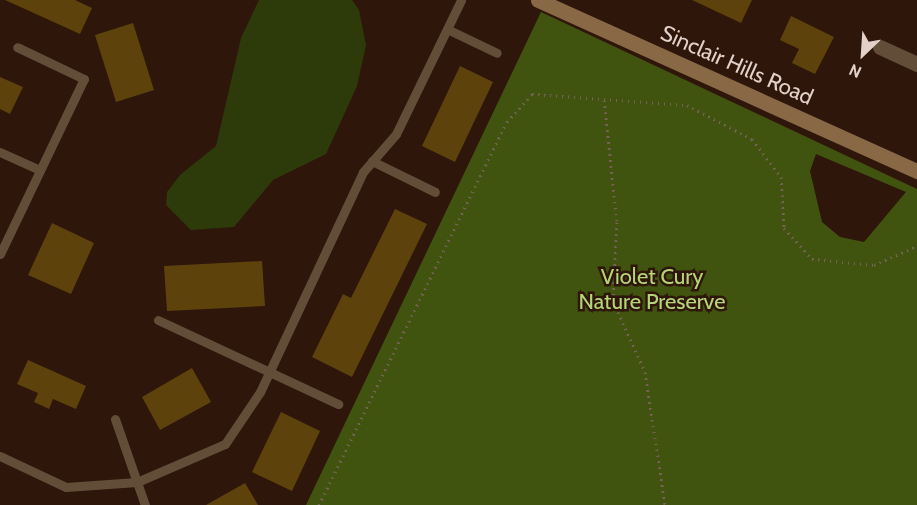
<!DOCTYPE html>
<style>
body{margin:0}
#map{position:relative;width:917px;height:505px;overflow:hidden;background:#2e160b;font-family:Cabin,sans-serif}
div>[style]{position:absolute}
[style*='--x']{left:calc(var(--x)*1px);top:calc(var(--y)*1px);width:calc(var(--w)*1px);rotate:calc(var(--a)*1deg)}
.green>*{inset:0;background:#2d3b0a}
.forest>*{inset:0;background:#40540f}
.building>*{inset:0;background:#5d420c}
.path>*{height:3px;margin-top:-1.5px;transform-origin:0;background:repeating-linear-gradient(90deg,#766157 0 1.5px,transparent 0 6px)}
.lane>*{height:9px;margin:-4.5px;padding:0 4.5px;transform-origin:4.5px;border-radius:4.5px;background:#624e38}
.street>*{height:15px;margin:-7.5px;padding:0 7.5px;transform-origin:7.5px;border-radius:7.5px;background:#624e38}
.secondary>*{height:15px;margin:-7.5px;padding:0 7.5px;transform-origin:7.5px;border-radius:7.5px;background:#886845}
span{translate:-50% -50%;white-space:nowrap;text-align:center;line-height:1.15;-webkit-text-stroke:5px #2e160b;paint-order:stroke}
.street-label{font-size:22px;color:#e2d0c9}
.park-label{font-size:22px;color:#b4d477}
.north{position:absolute;left:833px;top:24px;width:60px;height:60px;-webkit-text-stroke:4px #2e160b;paint-order:stroke;rotate:205deg;font-size:16px;font-weight:700;line-height:24px;text-align:center;color:#e2d0c9}
.north::after{content:'';display:block;margin:auto;width:21px;height:27px;background:#e2d0c9;clip-path:polygon(50% 0,100% 100%,50% 72%,0 100%)}
</style>
<div id="map">
<div class="green">
<div style="clip-path:polygon(259px 0,352px 0,359px 10px,366px 45px,357px 86px,326px 154px,273px 180px,234px 227px,191px 230px,166px 205px,167px 192px,180px 175px,216px 146px,241px 38px)"></div>
</div>
<div class="forest">
<div style="clip-path:polygon(evenodd,541px 12px,917px 189px,917px 505px,306px 505px,541px 12px,816px 154px,906px 192px,864px 242px,840px 237px,822px 222px,810px 171px,816px 154px)"></div>
</div>
<div class="building">
<div style="clip-path:polygon(5px 0,75px 0,92px 8px,80px 34px)"></div>
<div style="clip-path:polygon(692px 0,752px 0,741px 23px)"></div>
<div style="clip-path:polygon(791px 16px,834px 37px,815px 74px,792px 63px,799px 49px,780px 40px)"></div>
<div style="clip-path:polygon(133px 23px,154px 90px,116px 102px,95px 35px)"></div>
<div style="clip-path:polygon(460px 66px,493px 82px,455px 162px,422px 146px)"></div>
<div style="clip-path:polygon(0 77px,23px 87px,10px 114px,0 109px)"></div>
<div style="clip-path:polygon(395px 209px,427px 224px,352px 377px,312px 357px,343px 294px,351px 298px)"></div>
<div style="clip-path:polygon(52px 223px,94px 243px,71px 294px,28px 275px)"></div>
<div style="clip-path:polygon(262px 261px,265px 306px,167px 311px,164px 266px)"></div>
<div style="clip-path:polygon(28px 360px,86px 386px,76px 409px,53px 399px,49px 409px,34px 402px,38px 393px,17px 384px)"></div>
<div style="clip-path:polygon(192px 368px,211px 402px,160px 430px,142px 397px)"></div>
<div style="clip-path:polygon(281px 412px,320px 431px,292px 491px,252px 472px)"></div>
<div style="clip-path:polygon(245px 483px,258px 505px,206px 505px)"></div>
</div>
<div class="path">
<div style="--x:604;--y:100;--w:123;--a:83.9"></div>
<div style="--x:617;--y:222;--w:79;--a:92.9"></div>
<div style="--x:613;--y:301;--w:78;--a:65.7"></div>
<div style="--x:645;--y:372;--w:134;--a:81.4"></div>
<div style="--x:319;--y:505;--w:427;--a:-63.9"></div>
<div style="--x:507;--y:122;--w:38;--a:-48"></div>
<div style="--x:532;--y:94;--w:155;--a:4.1"></div>
<div style="--x:687;--y:105;--w:73;--a:27.6"></div>
<div style="--x:752;--y:139;--w:48;--a:52.7"></div>
<div style="--x:781;--y:177;--w:51;--a:86.6"></div>
<div style="--x:784;--y:228;--w:42;--a:47.9"></div>
<div style="--x:812;--y:259;--w:62;--a:5.5"></div>
<div style="--x:874;--y:265;--w:47;--a:-23.8"></div>
</div>
<div class="lane">
<div style="--x:447;--y:29;--w:55;--a:25.6"></div>
<div style="--x:0;--y:152;--w:44;--a:24.2"></div>
<div style="--x:372;--y:161;--w:70;--a:26.2"></div>
<div style="--x:0;--y:254;--w:194;--a:-64.4"></div>
<div style="--x:84;--y:79;--w:74;--a:-154.5"></div>
<div style="--x:158;--y:320;--w:199;--a:25"></div>
<div style="--x:115;--y:419;--w:91;--a:70.8"></div>
<div style="--x:0;--y:456;--w:73;--a:25.2"></div>
<div style="--x:66;--y:487;--w:71;--a:-4"></div>
<div style="--x:137;--y:482;--w:96;--a:-23.4"></div>
<div style="--x:225;--y:444;--w:63;--a:-56.1"></div>
<div style="--x:260;--y:392;--w:243;--a:-64.9"></div>
<div style="--x:363;--y:172;--w:50;--a:-49"></div>
<div style="--x:396;--y:134;--w:149;--a:-64.1"></div>
</div>
<div class="street">
<div style="--x:880;--y:47;--w:41;--a:24.7"></div>
</div>
<div class="secondary">
<div style="--x:538;--y:0;--w:416;--a:24.3"></div>
</div>
<div class="street-label">
<span style="left:737px;top:65px;rotate:24deg">Sinclair Hills Road</span>
</div>
<div class="park-label">
<span style="left:652px;top:289px">Violet Cury<br>Nature Preserve</span>
</div>
<div class="north">N</div>
</div>
